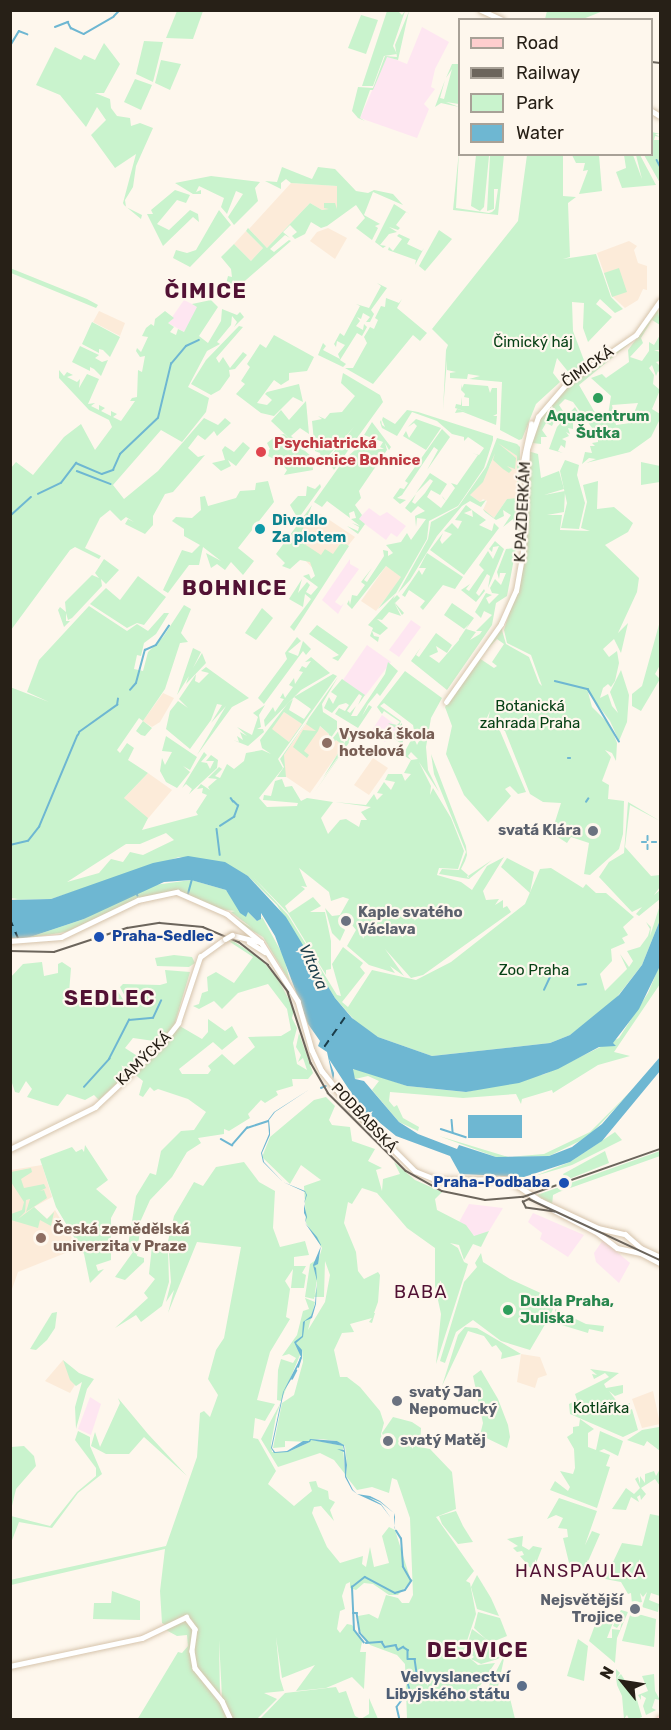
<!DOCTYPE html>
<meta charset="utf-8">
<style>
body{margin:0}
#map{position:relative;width:671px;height:1730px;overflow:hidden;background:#fef7ed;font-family:Rubik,sans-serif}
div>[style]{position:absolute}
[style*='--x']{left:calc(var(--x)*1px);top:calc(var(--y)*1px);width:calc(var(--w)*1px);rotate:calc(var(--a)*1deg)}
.commercial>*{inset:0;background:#fee6f1}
.education>*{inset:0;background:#fcebd9}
.green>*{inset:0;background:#c9f3cd}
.water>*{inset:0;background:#6eb7d2}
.stream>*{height:1.5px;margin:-0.75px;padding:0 0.75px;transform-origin:0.75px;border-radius:0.75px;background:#6eb7d2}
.ferry>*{height:1.5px;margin-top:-0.75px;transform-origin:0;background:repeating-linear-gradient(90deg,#1b3d4a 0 8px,transparent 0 14px)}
.roads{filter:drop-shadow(0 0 2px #d6c4ac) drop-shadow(0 0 2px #d6c4ac)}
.secondary>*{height:4.5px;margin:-2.25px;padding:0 2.25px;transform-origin:2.25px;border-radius:2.25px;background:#fff}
.primary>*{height:6px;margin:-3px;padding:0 3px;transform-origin:3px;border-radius:3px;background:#fecece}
.tram>*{height:1.5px;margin:-0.75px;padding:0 0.75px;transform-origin:0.75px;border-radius:0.75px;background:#6c655c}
.rail>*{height:1.5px;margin:-0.75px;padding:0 0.75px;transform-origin:0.75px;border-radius:0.75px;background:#6c655c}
.bridges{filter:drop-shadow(0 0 2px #d6c4ac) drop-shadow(0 0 2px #d6c4ac)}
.secondary-bridge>*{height:4.5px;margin:-2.25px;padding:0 2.25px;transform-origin:2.25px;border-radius:2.25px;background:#fff}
.dots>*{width:16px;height:16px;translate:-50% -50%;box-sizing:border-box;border:3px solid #fef7ed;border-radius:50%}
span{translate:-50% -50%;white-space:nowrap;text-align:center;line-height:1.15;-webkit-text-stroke:4.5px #fef7ed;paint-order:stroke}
.park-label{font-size:15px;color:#064015}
.street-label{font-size:15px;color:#272017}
.leisure-label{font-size:15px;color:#27864d;font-weight:700}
.left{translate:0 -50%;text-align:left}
.health-label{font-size:15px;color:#be3a42;font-weight:700}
.culture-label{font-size:15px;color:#0d838f;font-weight:700}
.education-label{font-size:15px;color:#785e54;font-weight:700}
.worship-label{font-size:15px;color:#5b616d;font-weight:700}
.right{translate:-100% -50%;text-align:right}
.transit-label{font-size:15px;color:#164399;font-weight:700}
.service-label{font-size:15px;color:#4e5e75;font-weight:700}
.water-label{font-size:16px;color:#1b3d4a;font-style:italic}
.quarter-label{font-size:18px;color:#521234;letter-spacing:1.5px}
.district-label{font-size:21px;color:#521234;font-weight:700;letter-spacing:1.5px}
.frame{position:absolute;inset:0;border:12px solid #272017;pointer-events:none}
.legend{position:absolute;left:458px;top:18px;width:195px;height:138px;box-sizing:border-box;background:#fef7ed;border:2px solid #a8a197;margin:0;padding:8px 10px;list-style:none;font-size:18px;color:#272017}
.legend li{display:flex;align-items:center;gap:12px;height:30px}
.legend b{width:30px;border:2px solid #a8a197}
.north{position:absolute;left:593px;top:1652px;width:60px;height:60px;-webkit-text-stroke:4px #fef7ed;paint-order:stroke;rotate:300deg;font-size:16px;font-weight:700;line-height:24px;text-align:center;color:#272017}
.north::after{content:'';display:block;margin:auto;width:21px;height:27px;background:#272017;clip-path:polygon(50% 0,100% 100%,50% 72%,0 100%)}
</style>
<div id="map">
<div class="commercial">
<div style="clip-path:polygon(422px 27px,449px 42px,435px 69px,431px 87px,435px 89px,424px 104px,429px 109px,417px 138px,360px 118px,387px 56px,407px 64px)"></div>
<div style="clip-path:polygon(184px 300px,198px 307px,184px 332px,168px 323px)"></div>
<div style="clip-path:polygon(369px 508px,380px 516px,387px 512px,406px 526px,397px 537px,391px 533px,386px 540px,358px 519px)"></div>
<div style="clip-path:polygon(350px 559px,350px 564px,359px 569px,335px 602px,341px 606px,344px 603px,338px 614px,322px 600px)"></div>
<div style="clip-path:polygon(411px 620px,421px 627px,399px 657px,389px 650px)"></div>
<div style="clip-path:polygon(367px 645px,391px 662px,365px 696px,343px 680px)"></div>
<div style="clip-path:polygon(382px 715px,398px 727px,385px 742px,370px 733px)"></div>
<div style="clip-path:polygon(469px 1204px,503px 1208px,489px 1231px,476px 1237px,458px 1224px)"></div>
<div style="clip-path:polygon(533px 1213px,584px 1235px,568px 1257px,540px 1239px,542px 1233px,528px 1222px)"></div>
<div style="clip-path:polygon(603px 1240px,630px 1263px,619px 1283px,596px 1262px,594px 1253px)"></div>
<div style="clip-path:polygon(90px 1397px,101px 1404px,91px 1435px,78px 1429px)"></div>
</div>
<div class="education">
<div style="clip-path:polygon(291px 183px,338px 186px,337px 209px,322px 210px,310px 203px,267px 248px,249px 229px)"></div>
<div style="clip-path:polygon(328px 228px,347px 238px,335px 259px,310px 241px,317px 232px)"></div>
<div style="clip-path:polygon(246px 231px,263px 248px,251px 261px,234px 244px)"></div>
<div style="clip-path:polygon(629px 241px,637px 246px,634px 250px,638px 263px,647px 266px,647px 290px,643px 289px,638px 300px,625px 308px,612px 296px,597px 253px)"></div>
<div style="clip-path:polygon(99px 311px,125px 323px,120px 336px,93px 322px)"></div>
<div style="clip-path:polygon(498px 442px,517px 456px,517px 499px,507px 499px,494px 518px,483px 510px,487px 501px,483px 499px,480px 502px,470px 495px,490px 466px)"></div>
<div style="clip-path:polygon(308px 513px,314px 520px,319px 513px,355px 537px,322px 578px,303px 558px,291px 566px,278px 556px)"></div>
<div style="clip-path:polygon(386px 566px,402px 577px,376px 611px,361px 601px)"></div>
<div style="clip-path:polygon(163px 693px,174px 698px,160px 722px,152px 727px,143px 721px)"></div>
<div style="clip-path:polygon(284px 712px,302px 724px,289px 742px,271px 729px)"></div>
<div style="clip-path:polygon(310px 718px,329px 734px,327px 741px,332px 745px,336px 740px,344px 745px,310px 793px,285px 776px,284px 755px)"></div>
<div style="clip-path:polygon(373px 758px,388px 768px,369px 795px,354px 785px)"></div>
<div style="clip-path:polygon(148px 773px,172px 790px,135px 834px,124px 798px)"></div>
<div style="clip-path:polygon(42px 1165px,52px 1197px,34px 1207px,47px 1219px,55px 1210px,78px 1248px,18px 1272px,11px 1292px,11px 1170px)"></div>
<div style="clip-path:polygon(521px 1354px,540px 1357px,547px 1375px,538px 1378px,535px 1388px,517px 1382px)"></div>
<div style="clip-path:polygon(63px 1360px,75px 1385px,70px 1393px,45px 1381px)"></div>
<div style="clip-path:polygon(653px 1391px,660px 1424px,642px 1428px,632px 1399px)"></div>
</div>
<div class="green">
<div style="clip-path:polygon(177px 11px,203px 11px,193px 39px,166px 38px)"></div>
<div style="clip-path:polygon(387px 11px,398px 11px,402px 15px,405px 11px,393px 46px,397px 54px,384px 56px,373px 86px,362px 86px)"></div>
<div style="clip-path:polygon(409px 11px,398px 60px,387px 57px,373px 90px,370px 90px,360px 118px,365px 121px,358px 118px,352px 111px,358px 87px,373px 88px,385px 56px,397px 57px,395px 45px)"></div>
<div style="clip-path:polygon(547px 11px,547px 10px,603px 11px,583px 19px,545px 19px)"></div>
<div style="clip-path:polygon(361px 15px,378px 20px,366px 54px,348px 48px)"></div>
<div style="clip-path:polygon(144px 41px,163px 42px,153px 82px,136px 74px)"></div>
<div style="clip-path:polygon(104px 43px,120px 64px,104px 93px,95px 93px,110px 99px,111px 108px,117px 116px,130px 118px,131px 126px,140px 123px,153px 128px,136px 166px,133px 187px,125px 200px,126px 207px,142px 215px,141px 219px,124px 205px,123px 203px,136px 154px,115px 168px,91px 135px,106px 120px,97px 107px,86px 127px,60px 95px,36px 85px,55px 47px,81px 60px,84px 55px,95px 60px)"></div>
<div style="clip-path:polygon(161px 60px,181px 64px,170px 90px,155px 83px)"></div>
<div style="clip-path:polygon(452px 64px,459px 64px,459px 104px,446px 102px,459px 107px,441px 103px,435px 107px,445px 80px,440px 98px,444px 99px,452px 69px,446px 78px)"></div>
<div style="clip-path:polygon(135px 79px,152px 85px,141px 110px,124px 102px)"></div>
<div style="clip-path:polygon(652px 132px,660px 134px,655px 134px,660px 137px,655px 136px,654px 140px,660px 140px,660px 183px,644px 155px,652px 154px)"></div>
<div style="clip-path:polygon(459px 151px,456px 208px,489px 213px,492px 212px,495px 209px,498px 189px,494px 189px,494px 209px,487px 211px,490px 155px,504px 155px,498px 215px,453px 210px)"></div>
<div style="clip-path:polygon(476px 155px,489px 156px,484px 207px,480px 211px,471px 206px)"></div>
<div style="clip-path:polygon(527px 155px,563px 155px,563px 196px,576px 197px,568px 203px,570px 257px,563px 259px,596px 254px,611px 297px,623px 309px,615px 313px,600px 299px,596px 304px,612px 317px,588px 342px,583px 328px,584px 303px,572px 302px,573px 331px,585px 363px,570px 374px,557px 358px,553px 373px,560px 382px,536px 404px,522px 439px,519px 440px,500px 430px,502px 382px,469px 379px,480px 376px,468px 374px,467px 379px,450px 378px,450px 373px,456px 372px,447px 370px,447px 360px,443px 410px,446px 350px,448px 345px,432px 329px,518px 221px)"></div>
<div style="clip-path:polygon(572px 155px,599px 155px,602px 191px,579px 194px,588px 170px,583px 171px,585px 163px,576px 163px)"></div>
<div style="clip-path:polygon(624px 155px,633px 155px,642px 179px,636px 155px,640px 155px,656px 185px,622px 188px,616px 172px,626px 168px)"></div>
<div style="clip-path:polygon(282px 167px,312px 179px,318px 167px,335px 169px,356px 191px,368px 193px,374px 190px,393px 194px,403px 205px,373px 192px,364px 215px,380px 224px,375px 226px,378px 228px,372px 240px,356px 228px,365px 218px,356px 205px,327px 226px,321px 228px,311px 222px,305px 234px,295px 239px,292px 236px,297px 232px,290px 225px,283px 232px,290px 238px,285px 235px,270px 249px,274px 252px,289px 240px,291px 241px,239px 286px,233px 280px,228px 292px,225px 288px,228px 276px,232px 277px,231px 269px,221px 257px,234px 244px,251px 261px,263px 248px,246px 231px,248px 228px,267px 248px,310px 203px,322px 210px,329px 209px,324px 208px,324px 203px,335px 203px,337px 209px,337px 186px,291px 183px,286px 179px,281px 183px,281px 189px,265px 181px,277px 182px)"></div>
<div style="clip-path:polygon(211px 176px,260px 182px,255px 188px,258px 201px,234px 225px,228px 217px,243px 194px,236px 191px,227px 214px,221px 207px,224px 198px,199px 186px,196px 192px,201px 190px,201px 194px,193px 194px,175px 183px)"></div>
<div style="clip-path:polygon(175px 190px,190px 195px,186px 203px,177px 200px,157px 224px,169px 230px,190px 210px,198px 214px,199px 222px,193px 217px,163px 246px,147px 214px,153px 214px,151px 210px)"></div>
<div style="clip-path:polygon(394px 204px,411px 215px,406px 212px,396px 225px,400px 228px,398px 230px,389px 227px,397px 232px,389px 234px,380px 245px,386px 246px,383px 248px,375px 242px)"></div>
<div style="clip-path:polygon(219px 210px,231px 225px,190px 267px,173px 258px,176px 250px,187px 253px,196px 250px)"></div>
<div style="clip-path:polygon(439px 230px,452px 239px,425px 271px,419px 266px)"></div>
<div style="clip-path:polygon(399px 234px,410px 239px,407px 244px,422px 251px,424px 248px,415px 265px,416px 260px,388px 250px,389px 247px,393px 251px,402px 239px,397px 236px)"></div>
<div style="clip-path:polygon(10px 268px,87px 299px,98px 305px,96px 308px,11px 273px)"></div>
<div style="clip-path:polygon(619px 268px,627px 292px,612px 297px,604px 273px)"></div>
<div style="clip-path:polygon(377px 283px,387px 288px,371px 310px,374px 314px,370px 322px,366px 322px,370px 317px,363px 313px,361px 319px,357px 317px,360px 321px,356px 326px,363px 330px,364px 324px,367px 327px,362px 336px,357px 333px,340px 360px,346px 364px,343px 367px,318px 355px,323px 343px,326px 346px,323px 350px,340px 359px,338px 354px,345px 345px,337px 341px,336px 347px,334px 344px,340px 333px,344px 336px,360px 306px,356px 304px,369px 308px,381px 286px)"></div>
<div style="clip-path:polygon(386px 298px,399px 303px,402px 299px,397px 308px,427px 333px,420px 341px,413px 335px,373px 384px,345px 368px,353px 368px,367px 343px,364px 337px,370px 327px,374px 329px,378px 320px,375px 318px,381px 306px,385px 307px)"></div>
<div style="clip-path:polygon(211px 300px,218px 307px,199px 336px,208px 343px,221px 321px,222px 309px,237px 315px,240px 312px,244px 317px,234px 327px,237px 322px,232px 316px,231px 325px,217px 342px,220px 344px,207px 351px,188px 387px,209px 398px,206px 412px,182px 442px,161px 430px,113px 485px,124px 499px,158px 471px,204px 418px,218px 425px,225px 418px,231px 423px,217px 436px,214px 431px,205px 440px,198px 435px,188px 448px,198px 457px,205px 455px,173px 492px,165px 494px,153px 516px,153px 525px,145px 534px,125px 524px,128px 519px,134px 522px,126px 517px,121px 521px,110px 510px,100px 518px,85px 548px,101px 556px,99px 559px,75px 547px,70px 550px,11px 630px,11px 468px,16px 462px,33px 475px,64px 437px,81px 424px,95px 450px,112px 427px,109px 420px,89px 410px,59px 378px,59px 370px,64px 376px,67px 372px,73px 375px,67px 377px,77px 382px,80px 379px,79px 388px,87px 374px,99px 379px,88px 404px,95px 403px,91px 406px,99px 410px,99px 405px,105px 408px,101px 411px,111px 416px,111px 411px,117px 414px,113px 417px,121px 421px,135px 401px,130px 401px,132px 398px,137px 397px,138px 370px,142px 372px,145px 356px,140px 357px,136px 351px,137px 348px,141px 352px,148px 337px,142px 336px,146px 328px,151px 324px,154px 326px,155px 319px,165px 311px,174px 318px,168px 323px,174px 327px,170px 332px,176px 335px,178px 329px,184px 332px,197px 307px,192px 304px)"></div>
<div style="clip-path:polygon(evenodd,658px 310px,660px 325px,652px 320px,641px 338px,643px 343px,630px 357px,642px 361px,649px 351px,649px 342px,654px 345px,660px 335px,660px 350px,654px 350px,660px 352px,660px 361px,656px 362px,660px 366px,660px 374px,658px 371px,656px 376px,652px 365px,649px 368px,654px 375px,653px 384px,660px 390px,652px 409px,660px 414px,660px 419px,651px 437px,630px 452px,586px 463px,596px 459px,589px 458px,582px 464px,585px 452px,592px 453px,590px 446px,595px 446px,592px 443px,598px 442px,598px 436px,573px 402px,565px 399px,559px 405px,563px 411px,560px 414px,554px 410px,549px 417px,554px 422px,552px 426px,546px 423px,542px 430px,547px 437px,541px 437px,541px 444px,532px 443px,540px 416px,569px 384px,635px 339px,579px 385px,594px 411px,599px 416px,608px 415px,611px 396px,591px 378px,602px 374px,606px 378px,629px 362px,628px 350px,658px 310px,638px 403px,630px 423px,616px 425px,612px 405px,638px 403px)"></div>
<div style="clip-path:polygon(92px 322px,120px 337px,110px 357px,103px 350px,99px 349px,99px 353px,82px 344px)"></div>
<div style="clip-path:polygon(238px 327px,239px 326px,243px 327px,216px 358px,219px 363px,223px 357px,230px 368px,243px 352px,247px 355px,235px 369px,229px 370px,230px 376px,220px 390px,211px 395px,191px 384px,206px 360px)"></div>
<div style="clip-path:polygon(274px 335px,314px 357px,307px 371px,289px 373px,289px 380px,281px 385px,274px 380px,257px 403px,267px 405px,272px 400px,265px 394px,267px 392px,299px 384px,303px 402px,293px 397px,274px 416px,261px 413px,236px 394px,245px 384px,241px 381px,250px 367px,247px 364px,260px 344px,266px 348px)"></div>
<div style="clip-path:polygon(80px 346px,99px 355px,95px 358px,102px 362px,108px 360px,101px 376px,94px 369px,90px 367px,90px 371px,72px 362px)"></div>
<div style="clip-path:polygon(343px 373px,380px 395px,383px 402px,334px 470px,327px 460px,354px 427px,322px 463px,320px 453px,315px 451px,312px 421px,322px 419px,318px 416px,325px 419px,330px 413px,342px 412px,355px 396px,341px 383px)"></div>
<div style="clip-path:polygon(462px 384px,462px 388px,464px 384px,488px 386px,490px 393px,492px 388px,497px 388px,497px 414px,493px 416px,497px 416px,496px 425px,463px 412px,455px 413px,457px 409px,467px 412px,455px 408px,456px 404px,461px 405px,462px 397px,462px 406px,469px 406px,469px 398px,464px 397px,465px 394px,461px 390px)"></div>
<div style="clip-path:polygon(306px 401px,309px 434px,300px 428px,291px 436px,297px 441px,302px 439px,297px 444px,312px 457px,313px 470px,284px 475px,287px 470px,280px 462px,264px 454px,270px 449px,267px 443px,276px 436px,284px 434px,289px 438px,271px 421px,281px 410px,289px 420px)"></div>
<div style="clip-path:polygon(575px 407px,582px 419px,578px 417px,579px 422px,573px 422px,573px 429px,568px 428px,570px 434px,566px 432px,569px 436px,562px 439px,566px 441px,565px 448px,561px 445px,558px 451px,563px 453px,549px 449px,557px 427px)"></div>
<div style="clip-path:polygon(407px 410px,418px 412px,493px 436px,493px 440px,484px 468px,458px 506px,429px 521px,427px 539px,396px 593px,378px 609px,401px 577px,386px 566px,352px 609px,347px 604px,349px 600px,350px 605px,352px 595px,357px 596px,365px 585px,361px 582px,372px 568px,364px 580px,367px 582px,384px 556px,383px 550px,388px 551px,388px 556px,393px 553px,386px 545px,401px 542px,407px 533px,411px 540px,426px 519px,417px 518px,416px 527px,415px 516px,425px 511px,418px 506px,411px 513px,405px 508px,416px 494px,412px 502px,415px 504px,425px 493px,433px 481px,430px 479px,416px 493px,430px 473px,447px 484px,440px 495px,431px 490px,427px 497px,441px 508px,446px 501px,443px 498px,442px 496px,446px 501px,455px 488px,451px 483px,457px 485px,478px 455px,472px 453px,479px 455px,484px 448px,468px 437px,464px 441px,464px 437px,452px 434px,437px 421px,412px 412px,397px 436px,382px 428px,380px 422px,381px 420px,382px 425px,385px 427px,382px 420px,383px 417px,395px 424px)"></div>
<div style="clip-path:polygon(416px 419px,441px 428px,426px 450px,403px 436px,406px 431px,409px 438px,417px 426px,414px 423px,408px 427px)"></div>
<div style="clip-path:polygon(372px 422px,391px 447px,389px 450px,385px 443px,387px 450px,359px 491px,361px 498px,355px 505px,362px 515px,359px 519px,365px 524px,358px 534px,347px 526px,358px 531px,359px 527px,352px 523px,360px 526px,351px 519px,356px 518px,354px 511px,349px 513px,350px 518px,327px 501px,322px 507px,314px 502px,341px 464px,345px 464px,344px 460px,356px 449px,360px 438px,378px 449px,384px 449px,380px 447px,383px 442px,364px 435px)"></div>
<div style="clip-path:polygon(442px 429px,450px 437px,427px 470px,438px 450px,434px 447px,402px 495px,397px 498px,406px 500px,400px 504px,393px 498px,400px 488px,404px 489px,408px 483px,405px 481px)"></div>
<div style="clip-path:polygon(497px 438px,517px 444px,520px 447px,519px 537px,513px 519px,518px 515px,503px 527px,511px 515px,503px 510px,504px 516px,496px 520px,485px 512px,483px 509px,494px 518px,507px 499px,517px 498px,517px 456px,498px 443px,516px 458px,515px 469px,507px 466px,512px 470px,509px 473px,503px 469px,493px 460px,495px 453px,483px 482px,470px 495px,480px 502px,486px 500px,481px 507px,470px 501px,462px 506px,437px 536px,410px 580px,398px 593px,428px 539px,431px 522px,458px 507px,486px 467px)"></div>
<div style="clip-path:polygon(243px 442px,250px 448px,236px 466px,228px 460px,231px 466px,221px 471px,212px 463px,225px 460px,222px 450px,225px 446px,234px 452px)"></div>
<div style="clip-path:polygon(528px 451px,538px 454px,541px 478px,559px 471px,564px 489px,544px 495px,565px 491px,564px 512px,547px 515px,562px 515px,560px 530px,590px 531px,581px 528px,587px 502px,583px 485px,598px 481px,597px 509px,614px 507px,633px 523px,628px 532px,605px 545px,639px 578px,637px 592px,618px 633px,628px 623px,621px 653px,614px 639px,603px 649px,609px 657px,617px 651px,619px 663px,615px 681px,611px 687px,608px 684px,603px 688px,600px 698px,608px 694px,612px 706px,618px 713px,610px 692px,621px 670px,629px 695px,627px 722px,619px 741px,610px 721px,588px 692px,592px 707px,610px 725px,617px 743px,616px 761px,612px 753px,605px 750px,611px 757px,602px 781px,609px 785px,608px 799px,624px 801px,623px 834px,619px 849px,590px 875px,584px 874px,589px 843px,571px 837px,567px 843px,547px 830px,554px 825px,561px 803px,543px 802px,530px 794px,505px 731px,488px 720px,490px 711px,486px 720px,500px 731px,526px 792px,518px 794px,510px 786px,505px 789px,511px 796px,488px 822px,464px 795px,446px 754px,452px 726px,445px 707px,479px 658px,494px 668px,497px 666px,492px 662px,504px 644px,497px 639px,481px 656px,501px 627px,506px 644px,529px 657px,539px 683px,542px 686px,531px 655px,507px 643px,504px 630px,526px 559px)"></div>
<div style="clip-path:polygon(565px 460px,579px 465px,577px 475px,585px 503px,579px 529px,561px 528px,567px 503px,560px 471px)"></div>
<div style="clip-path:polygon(641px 462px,660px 466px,660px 482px,641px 485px)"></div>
<div style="clip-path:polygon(268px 481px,274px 502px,238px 548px,254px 561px,243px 575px,231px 562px,225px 570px,217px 564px,211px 568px,206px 553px,221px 561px,203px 547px,199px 565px,189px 565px,168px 593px,163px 590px,182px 550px,192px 553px,200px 545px,184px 536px,184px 529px,172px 521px,176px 517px,192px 518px,201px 510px,200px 497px,205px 496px,208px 506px,236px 498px,240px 491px,255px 490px,256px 483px)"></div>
<div style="clip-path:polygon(320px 484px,321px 487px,298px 519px,290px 505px,298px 496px,306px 496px,307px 486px,315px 489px)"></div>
<div style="clip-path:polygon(312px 505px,299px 539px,302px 541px,302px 535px,309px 540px,306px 545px,321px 555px,325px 549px,333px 554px,340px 544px,333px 536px,349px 546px,294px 631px,290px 627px,311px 599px,305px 594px,303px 607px,289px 599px,302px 579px,298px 593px,307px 582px,310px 585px,306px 592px,311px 595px,318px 587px,303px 576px,309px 574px,311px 579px,315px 576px,310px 562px,300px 560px,290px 569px,282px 566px,285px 563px,276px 554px)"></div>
<div style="clip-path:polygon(466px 505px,472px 510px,464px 513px,473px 517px,472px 510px,486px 520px,479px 525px,492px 531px,494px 523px,499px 528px,464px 575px,430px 550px,443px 533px,440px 540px,442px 544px,452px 534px,444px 531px,452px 523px,458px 529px,462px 521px,455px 520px)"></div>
<div style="clip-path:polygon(495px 541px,504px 549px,488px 588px,490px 576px,487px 574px,476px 593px,479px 596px,484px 589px,485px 591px,476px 602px,461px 590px,470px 584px,466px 589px,469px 591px,481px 574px,484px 570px,479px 565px,488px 551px,493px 559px,499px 546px,493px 547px,492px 552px,489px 549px)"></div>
<div style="clip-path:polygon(516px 548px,507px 596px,496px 603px,492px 625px,447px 690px,411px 661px,421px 647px,416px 655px,419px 657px,436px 633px,452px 645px,447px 653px,436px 646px,438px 652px,429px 656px,439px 663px,459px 640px,459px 639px,469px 624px,464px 629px,444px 615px,452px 603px,474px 618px,466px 629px,476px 632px,470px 640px,480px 634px,482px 631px,476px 631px,492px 615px,484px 611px,481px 618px,475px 612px,486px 593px,492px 595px,486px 598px,489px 604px,499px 594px,492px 593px,490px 588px,495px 579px,501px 585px,506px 573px,500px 573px,499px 579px,497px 572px,506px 549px)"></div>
<div style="clip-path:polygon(427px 553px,463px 577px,455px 589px,443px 585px,423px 610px,420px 607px,425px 601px,409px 590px,405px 597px,402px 595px,419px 570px,422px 575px,426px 568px,419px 568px)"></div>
<div style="clip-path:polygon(104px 559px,119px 570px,106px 584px,101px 579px,102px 586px,72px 618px,68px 620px,66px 613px,66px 621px,70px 621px,64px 627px,58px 610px,60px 607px,66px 612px,65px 602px,92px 575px,99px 578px,95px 573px)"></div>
<div style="clip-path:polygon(138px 576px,166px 597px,144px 625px,137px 623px,127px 628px,90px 604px,106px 588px,120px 600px)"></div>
<div style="clip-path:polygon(395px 595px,393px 599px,397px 595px,400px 598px,395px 603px,404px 613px,402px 615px,394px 602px,401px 616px,389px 612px,382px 620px,377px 619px,388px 628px,380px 635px,372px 631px,374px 636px,379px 637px,378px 642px,370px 636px,373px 628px,368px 625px)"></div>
<div style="clip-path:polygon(evenodd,184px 605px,191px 609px,181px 633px,188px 642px,180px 643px,165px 689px,143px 721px,152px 728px,145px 736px,141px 735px,136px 731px,143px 721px,139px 718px,117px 750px,120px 753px,127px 743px,134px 748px,128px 760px,148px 773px,124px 798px,148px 818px,142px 830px,198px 815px,196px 812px,207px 795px,202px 793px,203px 788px,197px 789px,201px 784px,210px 790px,208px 787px,217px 779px,208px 778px,219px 767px,222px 769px,215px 776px,220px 778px,227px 764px,234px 769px,244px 761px,246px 753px,262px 750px,271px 754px,262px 748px,260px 740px,288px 703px,293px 699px,289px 710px,304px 719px,311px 709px,294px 697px,333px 674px,337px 676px,278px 759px,283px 768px,259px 798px,267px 807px,297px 806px,298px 803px,263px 800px,264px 795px,271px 796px,275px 781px,282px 779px,285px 787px,292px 786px,301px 801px,307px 798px,333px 802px,321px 818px,328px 834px,340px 820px,346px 819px,359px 827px,361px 820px,367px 820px,361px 812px,371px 807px,335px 802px,366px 805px,374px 794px,377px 800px,383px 794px,377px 793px,384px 782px,391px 790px,395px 782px,385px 780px,388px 774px,402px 774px,405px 781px,411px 774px,404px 773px,411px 760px,418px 759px,411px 752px,408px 756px,411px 760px,403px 755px,410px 742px,414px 738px,417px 745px,421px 737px,415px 736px,413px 725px,384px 703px,380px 706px,401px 721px,399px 726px,402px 723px,403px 745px,392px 737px,397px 729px,388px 723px,397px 725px,400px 722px,384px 711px,382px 714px,377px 707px,405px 671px,442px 698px,431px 718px,426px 747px,428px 770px,439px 792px,419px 762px,431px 786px,430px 795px,433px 788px,451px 818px,464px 851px,458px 869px,439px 868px,437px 875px,461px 882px,472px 890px,487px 866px,504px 857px,483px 891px,486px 900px,499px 899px,495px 905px,503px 900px,503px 908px,507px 906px,511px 912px,423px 975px,411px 978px,385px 949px,404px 976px,390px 966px,395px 973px,369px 965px,347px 946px,356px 930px,347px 919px,339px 923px,345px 930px,340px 941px,332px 933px,325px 908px,332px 916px,340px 915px,349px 899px,343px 897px,331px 901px,329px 892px,299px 868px,307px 887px,301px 886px,305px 889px,285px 906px,289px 913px,313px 897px,321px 906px,310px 912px,325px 912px,331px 941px,331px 969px,326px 970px,326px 975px,288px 913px,254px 878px,288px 915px,337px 995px,341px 996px,332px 964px,343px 947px,363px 963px,360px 967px,365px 973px,342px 1002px,348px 1007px,372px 970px,416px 980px,451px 962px,525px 904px,540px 869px,551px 868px,583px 888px,586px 884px,596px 893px,606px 893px,634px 917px,623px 927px,628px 935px,622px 938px,625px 943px,611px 949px,612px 961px,600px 974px,605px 991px,627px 969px,620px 954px,629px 967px,633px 961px,627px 951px,640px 947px,648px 936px,650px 929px,646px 922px,651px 927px,650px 936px,660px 905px,660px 920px,642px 965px,610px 1006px,570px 1035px,550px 1043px,432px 1056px,378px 1037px,357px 1023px,335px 998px,277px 905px,248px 876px,221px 862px,179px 857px,51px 899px,11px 900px,18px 899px,10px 898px,10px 687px,49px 702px,27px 692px,39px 660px,89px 606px,127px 631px,137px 624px,148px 631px,164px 613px,169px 613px,156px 634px,144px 643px,141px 656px,137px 655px,134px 669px,143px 671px,148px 652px,163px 637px,184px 605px,284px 712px,302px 724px,289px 742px,272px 729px,284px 712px,184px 605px,166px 833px,174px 840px,143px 855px,130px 852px,123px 862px,111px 859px,99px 873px,67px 882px,126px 844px,140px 844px,166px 833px)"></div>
<div style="clip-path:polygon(262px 608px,273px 618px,256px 640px,245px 633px)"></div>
<div style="clip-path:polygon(660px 621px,660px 665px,655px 674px,660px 679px,641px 711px,632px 706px,632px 694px,642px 686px)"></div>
<div style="clip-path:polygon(317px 625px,348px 647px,338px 661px,332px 658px,339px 655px,309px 634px)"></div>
<div style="clip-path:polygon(297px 637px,301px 641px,288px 652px,298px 656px,303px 641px,311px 649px,306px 655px,303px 651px,264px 704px,258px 698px,287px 659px,285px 653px)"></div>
<div style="clip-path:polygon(193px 648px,201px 652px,193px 668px,202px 653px,206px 663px,186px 684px,189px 676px,177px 695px)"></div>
<div style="clip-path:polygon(311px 657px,330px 673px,301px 690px,265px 727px,264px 720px,273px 707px,275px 712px,284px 699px,280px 698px,283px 693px,285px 698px,293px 687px,289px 685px,294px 678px,295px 684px,303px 672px,299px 671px,302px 666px,306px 668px,311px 661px,305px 662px)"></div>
<div style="clip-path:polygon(388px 662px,398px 671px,380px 696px,377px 693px,368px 704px,362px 716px,369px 705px,372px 707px,358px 728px,335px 714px,339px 708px,345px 711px,349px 705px,346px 703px,339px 705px,332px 713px,324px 708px,329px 697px,333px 704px,337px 696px,331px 692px,342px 679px,365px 695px,358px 705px,362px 696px,359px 694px,347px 711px,350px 713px,356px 706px,351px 716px,357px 716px,385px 674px)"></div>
<div style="clip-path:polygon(206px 667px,249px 698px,232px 707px,197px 755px,226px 706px,211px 723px,222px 705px,217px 704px,211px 720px,190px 749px,166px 729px,170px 711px,178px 701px,188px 708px,179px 699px,196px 674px,195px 681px,199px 683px,209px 673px,201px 671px)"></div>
<div style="clip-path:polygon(338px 677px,322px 704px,323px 712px,337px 721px,337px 729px,328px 742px,329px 734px,320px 726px,318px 731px,304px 751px,309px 755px,307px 758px,293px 747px,303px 730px,316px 731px,306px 724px,309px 718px,284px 755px,286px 777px,277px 777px,284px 767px,280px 759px)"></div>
<div style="clip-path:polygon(265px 705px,259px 715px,261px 727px,257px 729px,263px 729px,264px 732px,248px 746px,233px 740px,239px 742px,237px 736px,243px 740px,240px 732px,247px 736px,237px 727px,252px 735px,258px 717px,253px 713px)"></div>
<div style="clip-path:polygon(347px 728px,354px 733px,350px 740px,355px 734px,314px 793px,348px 743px,323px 778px,343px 745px,336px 740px,332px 745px,329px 743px,340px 729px)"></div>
<div style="clip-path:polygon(166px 736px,197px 757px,190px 770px,183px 766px,190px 772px,177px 788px,166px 782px,160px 771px,162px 758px,165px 765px,172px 752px,162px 751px)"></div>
<div style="clip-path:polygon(204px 752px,207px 755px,201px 762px,207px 763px,210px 769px,214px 761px,206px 761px,211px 755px,218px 760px,217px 768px,189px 794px,192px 789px,186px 784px,182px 788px)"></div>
<div style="clip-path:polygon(431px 754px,466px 846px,467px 855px,465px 861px,461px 869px,468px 875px,467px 877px,469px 878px,468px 876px,492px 860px,469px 879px,439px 874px,442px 869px,459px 870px,466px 852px,434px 774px)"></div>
<div style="clip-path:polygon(628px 802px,660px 821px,630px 805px,625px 847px,651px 876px,660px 875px,660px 887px,654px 895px,660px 890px,660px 899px,639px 916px,636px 914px,642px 907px,632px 912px,599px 877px,609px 862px,624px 853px)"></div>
<div style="clip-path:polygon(507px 858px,534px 872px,530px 893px,501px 867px)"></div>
<div style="clip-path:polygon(191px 880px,226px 890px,246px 917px,247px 911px,257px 921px,262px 918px,260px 913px,284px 957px,290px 982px,263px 937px,244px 926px,222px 910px,252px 928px,231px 912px,235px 911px,219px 909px,182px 892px,143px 897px,66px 932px,27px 938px,84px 919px,147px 886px)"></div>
<div style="clip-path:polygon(230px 939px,260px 958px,279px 981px,294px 1009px,292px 1018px,297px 1028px,293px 1043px,297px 1064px,307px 1070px,303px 1058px,298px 1062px,301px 1055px,296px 1047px,299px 1033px,313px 1073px,308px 1079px,292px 1079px,293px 1086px,276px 1091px,278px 1095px,265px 1103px,261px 1100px,248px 1114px,250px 1118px,229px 1131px,224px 1129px,224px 1134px,198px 1138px,201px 1143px,187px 1152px,172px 1177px,150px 1200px,141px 1220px,137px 1256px,144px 1258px,144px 1262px,125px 1280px,115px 1277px,133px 1252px,128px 1246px,136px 1196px,150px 1173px,156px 1175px,161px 1151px,181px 1131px,194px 1130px,206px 1112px,188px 1099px,158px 1089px,154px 1091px,150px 1087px,143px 1097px,139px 1095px,143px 1081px,133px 1073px,162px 1047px,178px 1025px,202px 1039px,208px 1032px,208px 1019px,225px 1031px,232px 1026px,238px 1037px,222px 1050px,213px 1042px,179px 1069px,182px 1074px,208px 1074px,211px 1070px,208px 1066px,222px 1054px,234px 1065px,255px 1047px,248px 1037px,281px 1036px,291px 1030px,287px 1009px,268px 984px,238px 993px,222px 1009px,214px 1001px,199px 1009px,193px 1006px,199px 1004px,202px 993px,208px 991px,207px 977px,216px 972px,234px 983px,253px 957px,227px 940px)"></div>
<div style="clip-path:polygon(174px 955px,192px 957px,195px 963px,189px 967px,157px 966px,155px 958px)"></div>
<div style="clip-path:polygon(42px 962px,44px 976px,58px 973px,58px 964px,62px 962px,71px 968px,69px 993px,92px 1000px,117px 990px,124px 1001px,127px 1000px,120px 987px,123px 984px,160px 985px,167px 983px,165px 970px,190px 972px,174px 1026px,161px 1042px,133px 1038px,125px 1048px,142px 1059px,99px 1100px,94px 1095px,85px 1100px,67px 1094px,58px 1106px,52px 1105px,27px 1097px,32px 1089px,26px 1081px,19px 1093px,15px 1092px,11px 1080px,10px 978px,23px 964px)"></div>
<div style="clip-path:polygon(660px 964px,660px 984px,614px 1052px,630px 1056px,598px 1065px,553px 1093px,552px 1090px,522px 1099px,521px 1104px,516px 1094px,463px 1098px,390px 1092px,389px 1101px,394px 1107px,397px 1105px,403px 1118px,419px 1127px,418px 1131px,399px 1122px,372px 1090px,379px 1081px,368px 1076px,355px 1079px,352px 1071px,355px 1068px,407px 1086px,466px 1092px,545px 1074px,619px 1038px,648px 993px)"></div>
<div style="clip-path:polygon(637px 1085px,588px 1137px,549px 1156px,496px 1157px,439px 1136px,508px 1157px,544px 1154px,590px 1132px)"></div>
<div style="clip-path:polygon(326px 1097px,335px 1106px,329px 1120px,332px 1125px,350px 1127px,352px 1141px,375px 1149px,368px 1161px,382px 1168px,376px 1170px,382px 1191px,383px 1179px,400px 1174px,394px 1162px,415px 1180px,442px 1192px,435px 1199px,437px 1210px,466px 1225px,474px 1236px,489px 1231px,481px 1247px,473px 1244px,464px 1260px,459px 1245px,450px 1243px,458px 1248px,464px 1262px,468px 1264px,436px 1364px,441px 1314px,435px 1286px,435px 1248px,407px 1228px,377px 1193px,362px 1188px,352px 1204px,348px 1202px,344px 1223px,356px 1252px,358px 1271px,364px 1279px,378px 1272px,380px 1275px,378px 1302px,374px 1313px,359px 1313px,375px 1313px,372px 1323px,369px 1322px,372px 1318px,350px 1324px,354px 1332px,342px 1333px,334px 1350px,340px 1377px,347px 1377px,360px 1387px,380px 1411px,384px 1423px,381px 1434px,384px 1447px,388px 1447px,382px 1433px,393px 1417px,412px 1422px,421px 1428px,420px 1447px,430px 1449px,452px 1472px,456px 1509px,436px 1517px,474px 1571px,466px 1581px,470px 1583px,476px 1614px,463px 1653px,453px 1653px,466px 1655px,478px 1665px,495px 1663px,478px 1689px,476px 1698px,481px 1701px,505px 1654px,496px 1696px,509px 1694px,515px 1719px,407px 1719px,405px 1664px,397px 1655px,370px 1645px,360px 1631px,358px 1616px,369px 1614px,386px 1623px,378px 1619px,386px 1595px,398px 1598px,402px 1603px,409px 1603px,413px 1595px,410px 1518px,397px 1480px,392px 1478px,389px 1493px,372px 1487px,357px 1490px,346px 1476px,347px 1465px,345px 1446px,337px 1441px,320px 1439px,313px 1440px,343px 1446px,345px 1474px,334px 1460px,320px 1453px,278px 1467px,261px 1439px,281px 1402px,276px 1416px,271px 1444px,272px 1452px,288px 1452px,310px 1442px,285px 1441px,285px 1447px,273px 1448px,282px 1403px,294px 1395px,303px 1362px,302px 1350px,281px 1401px,277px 1400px,278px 1370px,281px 1359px,293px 1363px,296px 1358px,289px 1354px,282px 1356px,297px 1335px,303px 1311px,309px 1309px,305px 1298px,315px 1302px,308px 1330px,325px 1302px,330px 1275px,325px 1261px,324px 1297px,314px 1297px,317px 1287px,317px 1279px,314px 1299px,305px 1297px,310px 1264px,319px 1258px,322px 1248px,306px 1223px,304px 1186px,321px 1180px,301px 1165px,290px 1184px,262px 1157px,270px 1137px,314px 1100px)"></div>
<div style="clip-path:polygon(615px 1132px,622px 1140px,572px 1165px,535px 1176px,570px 1162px)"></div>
<div style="clip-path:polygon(85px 1145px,108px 1180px,96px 1189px,117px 1207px,111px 1218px,111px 1260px,96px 1265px,98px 1271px,104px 1269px,90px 1283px,84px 1254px,56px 1207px,40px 1159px,72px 1147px,76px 1152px,82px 1149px,84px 1152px)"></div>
<div style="clip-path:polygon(605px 1151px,609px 1163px,564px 1181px,542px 1189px,566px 1180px,563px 1174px)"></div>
<div style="clip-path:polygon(660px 1151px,660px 1156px,559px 1192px,553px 1195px,552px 1205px,537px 1195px)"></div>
<div style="clip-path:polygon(244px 1162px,259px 1182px,275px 1191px,273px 1228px,280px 1247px,305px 1241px,309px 1255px,294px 1257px,294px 1266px,306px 1266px,302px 1273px,306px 1275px,304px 1288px,291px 1288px,293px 1269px,285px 1281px,290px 1289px,286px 1317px,290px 1319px,270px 1352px,257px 1400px,275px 1404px,265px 1421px,255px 1418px,253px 1438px,258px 1439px,276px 1471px,268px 1484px,294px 1506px,312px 1491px,309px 1482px,316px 1481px,318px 1487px,328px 1491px,329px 1499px,335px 1502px,330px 1510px,334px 1521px,321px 1506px,314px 1507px,312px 1513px,327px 1547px,340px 1563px,363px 1556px,362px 1564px,366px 1567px,370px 1547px,374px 1567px,389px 1563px,382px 1536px,389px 1527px,395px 1530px,411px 1581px,398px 1595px,389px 1595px,373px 1584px,364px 1583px,356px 1590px,350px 1588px,350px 1582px,346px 1584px,342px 1596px,345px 1609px,340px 1611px,337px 1629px,340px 1633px,347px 1624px,352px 1625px,362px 1642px,360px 1652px,366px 1652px,364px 1689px,352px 1677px,326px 1688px,296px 1691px,315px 1665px,282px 1678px,276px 1637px,280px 1678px,284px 1691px,264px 1693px,277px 1699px,257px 1719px,233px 1719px,222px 1697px,219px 1640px,220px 1696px,196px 1668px,193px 1652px,196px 1628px,192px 1620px,182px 1616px,167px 1626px,162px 1623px,160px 1591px,165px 1549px,11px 1585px,10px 1580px,166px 1546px,197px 1457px,200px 1413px,204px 1411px,210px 1417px,218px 1395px,208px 1379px,216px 1350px,224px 1338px,241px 1247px,197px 1242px,168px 1313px,174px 1290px,166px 1302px,171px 1282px,168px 1241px,174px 1216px,194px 1182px,203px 1186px,216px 1167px)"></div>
<div style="clip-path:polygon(31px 1168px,32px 1172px,21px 1179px,24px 1188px,44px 1184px,46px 1188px,40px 1191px,44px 1190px,47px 1198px,26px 1212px,30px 1199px,26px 1200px,25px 1212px,18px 1219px,34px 1207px,47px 1219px,54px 1212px,51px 1226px,40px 1220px,38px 1228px,11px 1220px,11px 1214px,22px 1210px,24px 1202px,11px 1182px,11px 1172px)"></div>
<div style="clip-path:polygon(152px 1246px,168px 1250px,169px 1282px,162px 1306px,141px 1322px,136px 1315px,115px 1328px,148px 1298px,144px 1293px,155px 1279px,149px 1274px)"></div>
<div style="clip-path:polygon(481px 1253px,483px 1262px,510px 1279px,558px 1301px,550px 1305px,553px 1309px,550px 1316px,530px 1350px,501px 1341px,473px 1320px,456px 1332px,445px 1363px,440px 1361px,464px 1282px,477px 1267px,475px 1263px)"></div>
<div style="clip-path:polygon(555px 1309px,586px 1324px,604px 1326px,603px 1332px,589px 1329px,588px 1333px,555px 1323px)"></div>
<div style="clip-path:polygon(57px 1312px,55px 1328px,47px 1340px,36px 1350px,30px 1349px,52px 1313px)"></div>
<div style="clip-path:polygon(465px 1327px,477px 1328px,521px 1354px,501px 1359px,502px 1353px,496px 1345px,492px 1347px,484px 1336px,468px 1331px,442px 1386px,458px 1335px)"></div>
<div style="clip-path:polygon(63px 1360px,79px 1373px,94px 1379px,87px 1389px,76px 1429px,75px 1407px,82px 1382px,76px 1386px,70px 1380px)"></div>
<div style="clip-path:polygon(590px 1369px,619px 1373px,604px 1384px,606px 1388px,623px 1385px,623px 1393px,615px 1396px,609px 1391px,621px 1407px,630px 1403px,627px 1412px,632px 1409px,638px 1430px,623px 1437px,570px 1414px,569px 1404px,577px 1400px,575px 1394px,609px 1377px,605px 1373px,594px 1379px,592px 1374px,597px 1375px)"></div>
<div style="clip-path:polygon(481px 1370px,498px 1399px,508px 1425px,510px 1437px,507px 1448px,480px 1435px,483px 1423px,473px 1376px)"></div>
<div style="clip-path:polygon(118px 1398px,148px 1434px,187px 1476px,144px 1437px,129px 1454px,106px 1454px,91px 1446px,95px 1432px,100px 1447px,120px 1403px)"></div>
<div style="clip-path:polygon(580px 1419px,594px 1429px,588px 1433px,588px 1447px,596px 1450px,600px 1431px,623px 1441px,618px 1456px,604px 1449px,599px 1451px,610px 1455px,606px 1466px,610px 1467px,597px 1508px,550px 1490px,555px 1481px,568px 1491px,570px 1487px,560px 1471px,573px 1474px,575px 1468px,574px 1449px,567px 1437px,573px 1433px,573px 1427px,579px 1426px)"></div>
<div style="clip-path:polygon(659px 1427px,660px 1451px,647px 1441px,644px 1446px,627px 1440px,642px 1430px)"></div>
<div style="clip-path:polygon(78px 1431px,90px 1437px,90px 1446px,102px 1474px,78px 1493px,52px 1528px,19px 1522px,11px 1543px,11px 1516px,50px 1526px,77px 1492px,96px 1476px,96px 1468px,75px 1440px)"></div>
<div style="clip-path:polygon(24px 1446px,34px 1456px,36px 1466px,16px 1489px,11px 1510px,11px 1447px)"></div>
<div style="clip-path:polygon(660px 1469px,660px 1486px,655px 1479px,641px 1488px,646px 1494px,641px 1500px,640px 1495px,637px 1497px,639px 1502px,631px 1497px,626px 1510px,612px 1509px,626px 1488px,634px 1494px,640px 1488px,635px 1479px,638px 1477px,640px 1484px,640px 1476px,645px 1483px,645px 1474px,654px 1471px,656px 1476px)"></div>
<div style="clip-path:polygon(559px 1498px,597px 1511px,585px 1545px,592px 1531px,600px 1534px,583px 1573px,570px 1567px,563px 1538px,568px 1537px,567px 1529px,558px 1528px,563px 1518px,556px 1515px,547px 1519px)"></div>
<div style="clip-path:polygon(456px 1511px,463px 1526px,473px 1542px,458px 1544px,442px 1524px,439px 1516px)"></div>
<div style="clip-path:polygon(650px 1514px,660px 1516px,660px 1596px,651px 1593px,649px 1600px,659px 1604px,658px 1612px,642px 1607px,647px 1592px,643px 1597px,640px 1593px,642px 1602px,632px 1604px,631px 1593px,628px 1594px,621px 1582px,605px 1579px,622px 1543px,642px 1546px)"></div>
<div style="clip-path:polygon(523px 1536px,522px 1546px,529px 1550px,533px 1546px,542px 1548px,533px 1571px,520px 1556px,524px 1555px,522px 1551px,517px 1552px,513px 1548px,518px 1546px,507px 1539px)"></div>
<div style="clip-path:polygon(477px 1575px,491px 1598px,499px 1616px,477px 1609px,471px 1587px)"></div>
<div style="clip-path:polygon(112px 1591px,140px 1601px,140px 1620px,93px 1619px,94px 1603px,111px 1603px)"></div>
<div style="clip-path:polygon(621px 1610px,628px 1612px,617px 1638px,615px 1663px,589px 1641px,595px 1625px,605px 1616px,608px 1623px,611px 1613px,616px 1615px,607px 1638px,612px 1638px,612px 1629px,620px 1630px,622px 1621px,617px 1628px,613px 1626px)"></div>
<div style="clip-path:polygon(478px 1612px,500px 1618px,507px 1636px,490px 1643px,474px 1628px)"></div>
<div style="clip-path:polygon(631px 1612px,656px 1619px,654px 1647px,622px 1641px)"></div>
<div style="clip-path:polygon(178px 1619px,187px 1619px,194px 1629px,197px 1674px,217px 1696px,230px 1719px,137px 1720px,178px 1652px,182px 1653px,188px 1646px,187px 1635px,177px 1636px,166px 1630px)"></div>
<div style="clip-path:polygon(472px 1629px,486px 1639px,494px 1658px,501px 1656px,498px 1659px,481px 1664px,471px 1659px,474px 1657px,466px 1649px)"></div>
<div style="clip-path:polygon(578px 1639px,588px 1646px,584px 1681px,567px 1676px)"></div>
<div style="clip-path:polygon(616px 1669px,620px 1673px,616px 1679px,621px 1674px,637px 1700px,642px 1717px,637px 1719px,629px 1719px,627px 1715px,624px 1719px,622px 1696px,617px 1685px,616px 1677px)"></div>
<div style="clip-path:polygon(654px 1674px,655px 1691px,660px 1700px,655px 1699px,652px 1708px,656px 1710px,646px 1715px,643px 1706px,646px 1698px,641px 1695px,641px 1700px,638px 1695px,648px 1691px,642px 1676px)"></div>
<div style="clip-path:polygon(336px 1687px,339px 1693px,346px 1691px,355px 1716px,361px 1719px,369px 1714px,369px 1698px,378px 1719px,260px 1719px,285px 1693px)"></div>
</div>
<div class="water">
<div style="clip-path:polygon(188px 856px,225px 862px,248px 876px,286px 917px,335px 998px,352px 1018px,378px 1037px,432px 1056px,550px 1043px,570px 1035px,619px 995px,642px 965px,660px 920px,659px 968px,639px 1009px,613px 1043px,616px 1046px,599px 1047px,558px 1069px,519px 1083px,466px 1092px,407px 1086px,353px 1069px,355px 1079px,364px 1081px,399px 1122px,418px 1134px,457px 1149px,459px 1145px,496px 1157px,549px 1156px,572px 1147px,602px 1124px,660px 1057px,660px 1071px,602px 1141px,570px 1162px,524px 1177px,460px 1174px,450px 1156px,396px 1136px,368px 1113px,369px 1120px,329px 1059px,334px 1073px,334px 1076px,333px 1080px,327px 1052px,318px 1046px,320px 1041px,308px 1024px,275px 936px,261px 913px,261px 919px,257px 921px,248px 912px,246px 917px,240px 913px,226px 890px,191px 880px,164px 882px,84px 919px,27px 938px,11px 938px,11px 900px,51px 899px,153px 863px)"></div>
<div style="clip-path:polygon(310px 1089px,275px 1112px,269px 1120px,270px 1130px,270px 1135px,262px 1153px,264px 1162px,283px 1182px,305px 1191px,307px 1195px,304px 1204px,307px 1217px,305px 1223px,317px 1237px,321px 1245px,318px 1264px,314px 1266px,316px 1268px,317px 1279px,316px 1304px,312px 1318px,305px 1321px,303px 1337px,296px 1343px,302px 1350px,302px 1357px,295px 1373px,284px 1391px,272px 1448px,275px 1452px,287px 1451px,303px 1441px,309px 1441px,310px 1439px,337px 1441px,344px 1445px,347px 1465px,346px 1476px,353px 1490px,357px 1494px,370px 1496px,380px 1501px,394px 1513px,395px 1517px,394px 1526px,396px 1531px,394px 1527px,394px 1513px,380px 1502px,368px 1497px,381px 1504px,391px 1518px,381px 1505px,357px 1494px,352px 1490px,345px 1477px,344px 1452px,337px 1449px,344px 1450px,343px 1446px,311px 1440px,310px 1442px,288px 1452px,274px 1453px,271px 1448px,283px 1392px,301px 1357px,294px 1342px,302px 1336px,303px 1322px,311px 1316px,315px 1304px,317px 1281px,313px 1265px,321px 1246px,305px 1223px,306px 1217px,304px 1213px,304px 1204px,306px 1195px,305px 1192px,283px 1182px,263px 1162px,261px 1153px,269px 1134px,268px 1120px,274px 1112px)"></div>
<div style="clip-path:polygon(468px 1115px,522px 1115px,522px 1138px,468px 1138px)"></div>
</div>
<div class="stream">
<div style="--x:114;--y:16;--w:8;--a:-45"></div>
<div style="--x:55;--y:27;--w:14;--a:-21"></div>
<div style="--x:68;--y:22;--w:7;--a:63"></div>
<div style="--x:71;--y:28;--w:14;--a:25"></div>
<div style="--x:84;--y:34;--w:34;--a:-30"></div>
<div style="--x:10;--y:46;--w:17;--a:-59"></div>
<div style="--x:19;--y:31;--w:9;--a:21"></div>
<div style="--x:657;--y:160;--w:7;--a:63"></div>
<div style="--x:77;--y:471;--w:36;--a:21"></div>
<div style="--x:38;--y:494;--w:25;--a:-26"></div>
<div style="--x:61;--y:483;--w:25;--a:-53"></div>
<div style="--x:76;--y:463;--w:28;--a:23"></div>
<div style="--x:102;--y:474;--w:12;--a:-20"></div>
<div style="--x:113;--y:470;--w:17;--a:-66"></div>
<div style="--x:120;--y:454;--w:52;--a:-43.5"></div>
<div style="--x:158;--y:418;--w:56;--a:-76.5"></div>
<div style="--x:171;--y:364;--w:23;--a:-50"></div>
<div style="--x:186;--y:346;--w:14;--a:-25"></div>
<div style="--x:10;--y:516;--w:28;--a:-42"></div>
<div style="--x:555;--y:681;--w:34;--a:14"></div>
<div style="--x:588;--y:689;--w:61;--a:59.2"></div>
<div style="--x:130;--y:690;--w:9;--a:-49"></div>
<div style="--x:136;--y:683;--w:34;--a:-75"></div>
<div style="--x:145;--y:650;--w:12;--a:-24"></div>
<div style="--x:156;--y:645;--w:23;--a:-56"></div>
<div style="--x:79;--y:732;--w:47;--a:-35.4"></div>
<div style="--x:117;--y:705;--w:6;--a:-81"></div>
<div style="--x:78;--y:735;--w:2;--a:-63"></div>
<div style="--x:568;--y:758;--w:2;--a:0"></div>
<div style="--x:231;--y:798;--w:4;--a:56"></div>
<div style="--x:586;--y:802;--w:4;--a:-56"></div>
<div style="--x:220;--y:826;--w:17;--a:-33"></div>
<div style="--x:234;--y:817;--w:12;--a:-70"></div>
<div style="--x:238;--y:806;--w:6;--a:-135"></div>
<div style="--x:217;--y:829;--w:26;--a:83"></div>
<div style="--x:648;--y:836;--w:4;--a:90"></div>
<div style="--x:642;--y:842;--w:4;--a:0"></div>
<div style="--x:652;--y:842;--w:4;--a:0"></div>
<div style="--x:10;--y:845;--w:18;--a:-13"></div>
<div style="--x:28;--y:841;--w:18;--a:-52"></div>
<div style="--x:39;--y:827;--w:99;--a:-67.3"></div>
<div style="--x:648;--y:845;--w:4;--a:90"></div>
<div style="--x:136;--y:892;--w:4;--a:63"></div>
<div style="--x:188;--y:894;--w:16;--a:-75"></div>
<div style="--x:578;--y:985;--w:8;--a:-7"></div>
<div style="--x:544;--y:990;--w:14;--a:-65"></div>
<div style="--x:84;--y:1087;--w:38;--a:-48"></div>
<div style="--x:109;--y:1059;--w:44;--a:-62.9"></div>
<div style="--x:129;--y:1020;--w:24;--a:-5"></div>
<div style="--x:153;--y:1018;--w:19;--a:-65"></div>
<div style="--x:321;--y:1088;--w:5;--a:-22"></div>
<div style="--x:452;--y:1120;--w:12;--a:85"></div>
<div style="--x:441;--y:1129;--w:26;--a:18"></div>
<div style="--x:221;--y:1139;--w:13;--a:29"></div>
<div style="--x:232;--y:1145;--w:23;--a:-49"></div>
<div style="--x:247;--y:1128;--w:22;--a:-18"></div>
<div style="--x:298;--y:1367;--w:9;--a:-72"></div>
<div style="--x:292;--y:1379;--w:9;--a:-63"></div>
<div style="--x:353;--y:1613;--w:4;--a:0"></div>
<div style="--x:357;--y:1613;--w:20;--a:81"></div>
<div style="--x:360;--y:1633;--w:12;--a:48"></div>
<div style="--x:364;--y:1643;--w:16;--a:-128"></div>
<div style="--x:354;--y:1630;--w:43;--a:-92.7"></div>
<div style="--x:352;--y:1587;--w:16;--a:-38"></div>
<div style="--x:365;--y:1577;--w:34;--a:28"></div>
<div style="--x:395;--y:1593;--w:10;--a:-17"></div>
<div style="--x:405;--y:1590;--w:11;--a:-56"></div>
<div style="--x:411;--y:1581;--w:16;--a:-120"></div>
<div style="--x:403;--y:1567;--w:28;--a:-94"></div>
<div style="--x:401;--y:1539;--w:9;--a:-122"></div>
<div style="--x:366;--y:1643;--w:16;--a:-4"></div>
<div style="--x:382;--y:1642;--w:6;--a:59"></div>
<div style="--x:385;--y:1647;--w:11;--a:-10"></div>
<div style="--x:396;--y:1645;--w:5;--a:68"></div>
<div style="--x:398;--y:1650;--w:6;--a:-31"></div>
<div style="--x:403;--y:1647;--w:6;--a:31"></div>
<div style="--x:408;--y:1650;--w:9;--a:90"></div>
<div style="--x:408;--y:1659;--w:7;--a:0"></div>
<div style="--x:415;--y:1659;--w:14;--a:82"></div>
<div style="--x:417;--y:1673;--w:7;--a:172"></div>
<div style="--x:410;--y:1674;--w:6;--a:59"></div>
<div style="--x:413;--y:1679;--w:6;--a:141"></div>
<div style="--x:408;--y:1683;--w:7;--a:74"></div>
<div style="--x:410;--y:1690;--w:21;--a:127"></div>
<div style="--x:397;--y:1707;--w:13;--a:77"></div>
</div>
<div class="ferry">
<div style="--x:10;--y:919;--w:21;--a:67"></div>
<div style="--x:324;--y:1047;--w:39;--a:-55"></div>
</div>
<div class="roads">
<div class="secondary">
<div style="--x:481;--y:10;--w:23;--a:25"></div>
<div style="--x:652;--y:111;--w:9;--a:32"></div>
<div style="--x:523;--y:462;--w:39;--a:-78"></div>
<div style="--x:446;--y:702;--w:95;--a:-54.8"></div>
<div style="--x:501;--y:624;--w:36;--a:-66"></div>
<div style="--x:516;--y:591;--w:40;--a:-80"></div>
<div style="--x:523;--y:552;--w:103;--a:-87.8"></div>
<div style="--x:527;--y:449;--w:34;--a:-71"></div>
<div style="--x:538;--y:417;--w:48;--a:-49.3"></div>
<div style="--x:569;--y:381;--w:81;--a:-34.5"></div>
<div style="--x:636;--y:335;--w:42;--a:-54.8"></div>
<div style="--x:232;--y:935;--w:30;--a:14"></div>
<div style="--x:10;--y:941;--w:51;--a:-4.5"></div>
<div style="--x:61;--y:937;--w:85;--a:-25.7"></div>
<div style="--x:138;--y:900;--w:40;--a:-12"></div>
<div style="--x:177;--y:892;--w:55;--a:23.7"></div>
<div style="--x:227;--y:914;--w:44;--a:39.5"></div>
<div style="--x:249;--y:942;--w:19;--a:32"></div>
<div style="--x:261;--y:942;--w:70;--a:57.9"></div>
<div style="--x:298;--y:1001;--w:51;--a:74.1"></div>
<div style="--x:312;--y:1050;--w:23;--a:65"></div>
<div style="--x:322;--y:1071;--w:45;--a:51.3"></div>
<div style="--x:350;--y:1106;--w:92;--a:45"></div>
<div style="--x:415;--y:1171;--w:24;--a:22"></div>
<div style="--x:437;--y:1180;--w:71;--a:-0.8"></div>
<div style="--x:508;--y:1179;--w:40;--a:34"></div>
<div style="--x:541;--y:1201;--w:63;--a:25.3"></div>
<div style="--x:598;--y:1228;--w:28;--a:13"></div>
<div style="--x:625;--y:1234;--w:21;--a:41"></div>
<div style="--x:641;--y:1248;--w:21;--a:25"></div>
<div style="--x:10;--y:1149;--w:95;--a:-26.3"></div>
<div style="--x:95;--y:1107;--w:91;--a:-43.2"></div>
<div style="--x:161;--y:1045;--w:28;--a:-52"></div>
<div style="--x:178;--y:1023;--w:70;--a:-71.6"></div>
<div style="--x:200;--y:957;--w:31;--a:-36"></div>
<div style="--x:550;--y:1208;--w:54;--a:27.5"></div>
<div style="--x:598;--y:1233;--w:24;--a:38"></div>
<div style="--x:617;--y:1248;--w:25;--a:12"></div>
<div style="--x:641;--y:1253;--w:21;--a:28"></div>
<div style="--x:10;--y:1666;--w:135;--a:-12"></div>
<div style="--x:142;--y:1638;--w:49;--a:-25.5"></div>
<div style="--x:186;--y:1617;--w:15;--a:53"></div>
<div style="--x:195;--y:1629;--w:22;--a:98"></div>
<div style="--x:192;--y:1651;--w:17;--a:80"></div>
<div style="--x:195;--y:1668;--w:43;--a:50.7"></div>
<div style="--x:222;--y:1701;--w:21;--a:65"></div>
</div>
<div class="primary">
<div style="--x:660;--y:1720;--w:1;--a:-90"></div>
</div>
</div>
<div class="tram">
<div style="--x:652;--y:62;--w:8;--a:7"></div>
<div style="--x:555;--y:1212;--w:29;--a:-172"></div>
<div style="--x:526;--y:1208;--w:7;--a:-117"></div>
<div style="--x:523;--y:1202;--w:7;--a:-27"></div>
<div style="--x:529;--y:1199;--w:145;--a:25"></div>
</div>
<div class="rail">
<div style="--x:10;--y:951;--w:44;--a:1.3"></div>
<div style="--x:54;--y:952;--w:77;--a:-18.2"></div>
<div style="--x:127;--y:928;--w:33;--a:-9"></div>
<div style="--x:160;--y:923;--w:43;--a:5.3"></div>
<div style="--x:203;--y:927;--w:39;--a:23"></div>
<div style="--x:239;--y:942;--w:37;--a:38"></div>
<div style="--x:268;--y:965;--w:34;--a:53"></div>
<div style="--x:288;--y:992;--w:75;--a:72.1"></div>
<div style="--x:311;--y:1063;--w:34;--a:60"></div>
<div style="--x:328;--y:1093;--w:110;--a:45"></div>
<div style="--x:406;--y:1171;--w:41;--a:29.1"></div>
<div style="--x:442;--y:1191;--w:44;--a:11.8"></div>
<div style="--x:485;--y:1200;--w:38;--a:-5"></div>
<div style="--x:523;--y:1197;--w:145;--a:-19.3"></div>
</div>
<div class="bridges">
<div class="secondary-bridge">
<div style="--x:225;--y:939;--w:8;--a:-30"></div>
</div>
</div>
<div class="dots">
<div style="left:598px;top:398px;background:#2e9e5b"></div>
<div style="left:261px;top:452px;background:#e0444e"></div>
<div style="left:260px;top:529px;background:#0f9aa8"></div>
<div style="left:327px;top:743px;background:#8d6e63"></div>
<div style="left:593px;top:831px;background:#6b7280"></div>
<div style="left:346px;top:921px;background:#6b7280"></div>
<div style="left:99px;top:937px;background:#1a4fb4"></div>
<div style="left:564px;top:1183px;background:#1a4fb4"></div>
<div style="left:41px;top:1238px;background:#8d6e63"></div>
<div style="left:508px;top:1310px;background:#2e9e5b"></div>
<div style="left:397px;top:1401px;background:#6b7280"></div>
<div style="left:388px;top:1441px;background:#6b7280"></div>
<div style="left:635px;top:1609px;background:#6b7280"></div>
<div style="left:522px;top:1686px;background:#5c6f8a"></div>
</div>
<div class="park-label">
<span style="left:533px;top:343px">Čimický háj</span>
<span style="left:530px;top:715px">Botanická<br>zahrada Praha</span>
<span style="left:534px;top:971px">Zoo Praha</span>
<span style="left:601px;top:1409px">Kotlářka</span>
</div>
<div class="street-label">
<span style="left:588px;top:367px;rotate:-35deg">ČIMICKÁ</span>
<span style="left:523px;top:512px;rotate:-87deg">K PAZDERKÁM</span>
<span style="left:144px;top:1059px;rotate:-44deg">KAMÝCKÁ</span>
<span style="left:364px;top:1118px;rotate:47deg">PODBABSKÁ</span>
</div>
<div class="leisure-label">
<span style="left:598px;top:425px">Aquacentrum<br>Šutka</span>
<span class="left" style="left:520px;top:1310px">Dukla Praha,<br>Juliska</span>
</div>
<div class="health-label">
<span class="left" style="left:274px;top:452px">Psychiatrická<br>nemocnice Bohnice</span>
</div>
<div class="culture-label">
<span class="left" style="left:272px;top:529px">Divadlo<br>Za plotem</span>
</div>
<div class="education-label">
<span class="left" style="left:339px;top:743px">Vysoká škola<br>hotelová</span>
<span class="left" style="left:53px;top:1238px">Česká zemědělská<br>univerzita v Praze</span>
</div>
<div class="worship-label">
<span class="right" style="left:581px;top:831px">svatá Klára</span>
<span class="left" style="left:358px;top:921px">Kaple svatého<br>Václava</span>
<span class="left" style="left:409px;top:1401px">svatý Jan<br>Nepomucký</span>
<span class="left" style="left:400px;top:1441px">svatý Matěj</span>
<span class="right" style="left:623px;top:1609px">Nejsvětější<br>Trojice</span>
</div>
<div class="transit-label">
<span class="left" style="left:112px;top:937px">Praha-Sedlec</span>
<span class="right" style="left:550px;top:1183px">Praha-Podbaba</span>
</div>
<div class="service-label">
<span class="right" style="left:510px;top:1686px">Velvyslanectví<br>Libyjského státu</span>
</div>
<div class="water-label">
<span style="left:313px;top:967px;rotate:66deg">Vltava</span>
</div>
<div class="quarter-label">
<span style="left:421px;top:1292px">BABA</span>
<span style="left:581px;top:1571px">HANSPAULKA</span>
</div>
<div class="district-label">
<span style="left:206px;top:291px">ČIMICE</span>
<span style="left:235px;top:588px">BOHNICE</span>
<span style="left:110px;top:998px">SEDLEC</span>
<span style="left:478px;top:1650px">DEJVICE</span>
</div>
<div class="frame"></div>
<ul class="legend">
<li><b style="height:8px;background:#fecece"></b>Road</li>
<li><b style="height:8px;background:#6c655c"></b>Railway</li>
<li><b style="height:16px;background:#c9f3cd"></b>Park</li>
<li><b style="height:16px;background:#6eb7d2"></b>Water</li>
</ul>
<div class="north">N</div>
</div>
